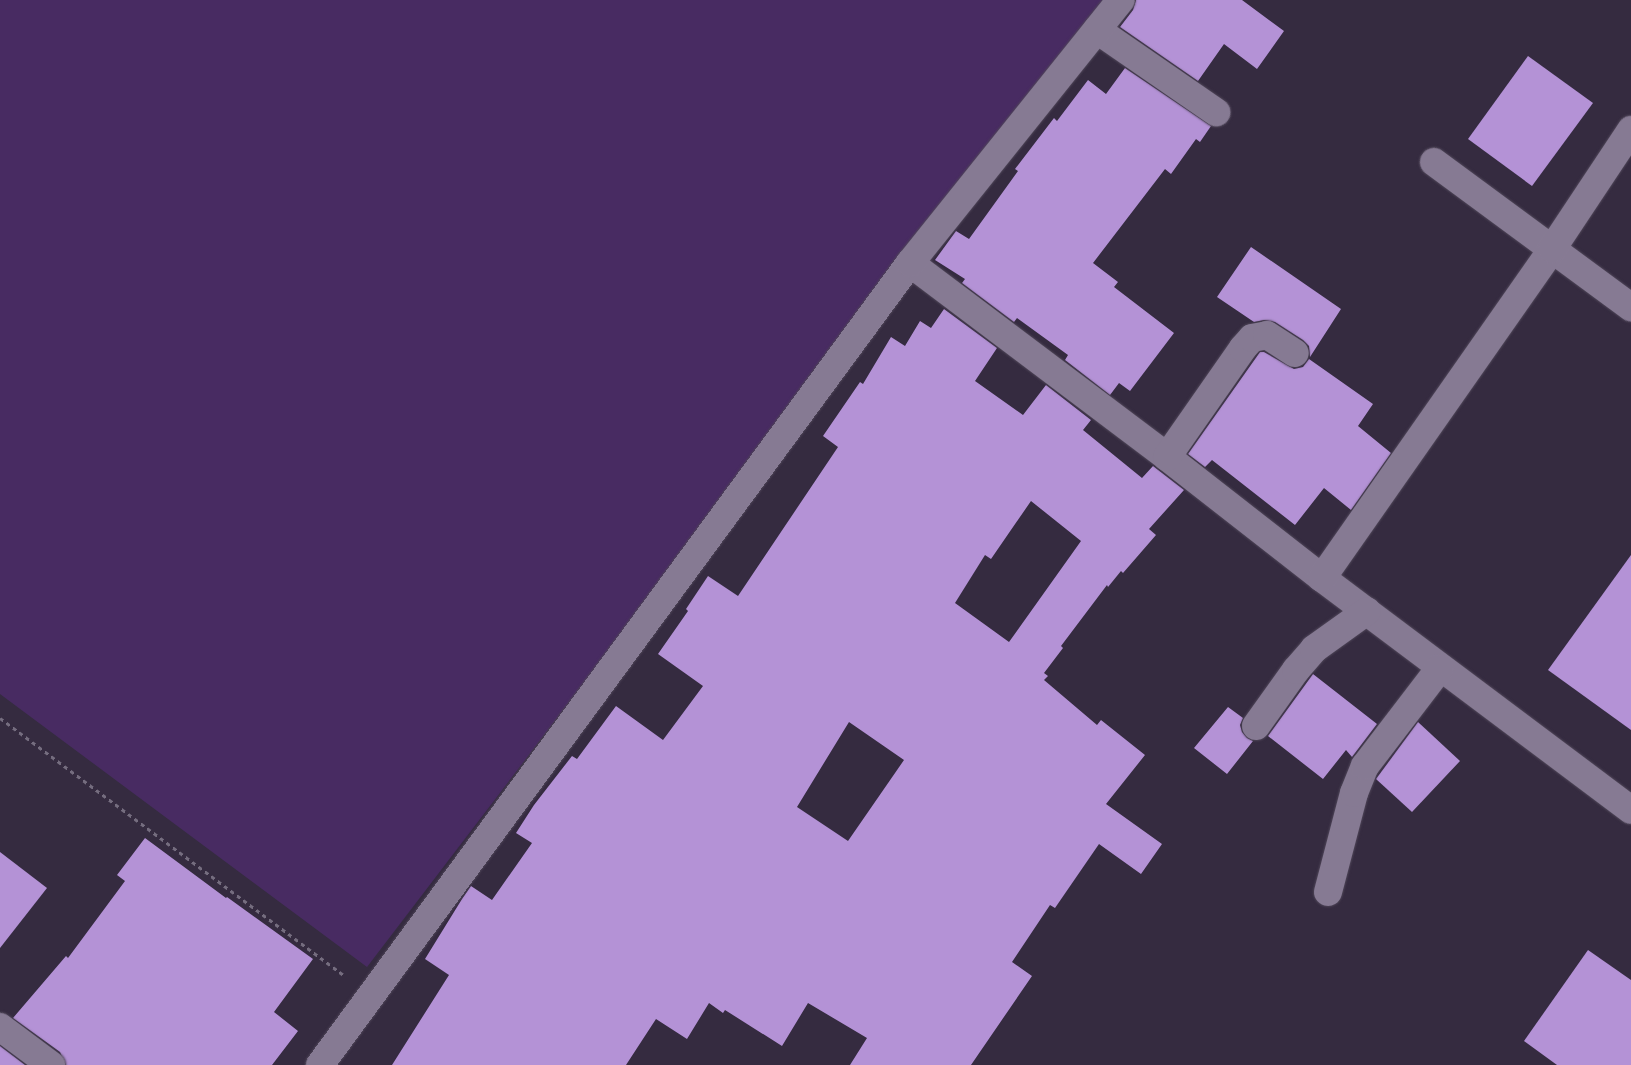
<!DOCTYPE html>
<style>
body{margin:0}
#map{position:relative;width:1631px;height:1065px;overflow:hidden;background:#352b40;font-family:Raleway,sans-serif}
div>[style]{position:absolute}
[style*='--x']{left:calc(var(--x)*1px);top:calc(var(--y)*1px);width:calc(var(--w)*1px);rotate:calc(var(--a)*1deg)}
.green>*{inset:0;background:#482b62}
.building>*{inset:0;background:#b492d6}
.path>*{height:3px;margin-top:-1.5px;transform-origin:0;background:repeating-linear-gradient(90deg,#756d7f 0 4px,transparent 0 8px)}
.roads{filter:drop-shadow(0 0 1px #4f4658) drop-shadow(0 0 1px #4f4658)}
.minor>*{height:28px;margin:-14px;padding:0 14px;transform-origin:14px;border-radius:14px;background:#867a93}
span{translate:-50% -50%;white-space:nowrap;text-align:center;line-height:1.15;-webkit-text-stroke:5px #1a161f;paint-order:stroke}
</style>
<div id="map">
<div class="green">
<div style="clip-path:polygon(0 0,1105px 0,367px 967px,0 694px)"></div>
</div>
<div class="building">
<div style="clip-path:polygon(1136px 0,1242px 0,1284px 31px,1257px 69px,1224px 44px,1198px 81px,1120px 27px,1133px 10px)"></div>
<div style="clip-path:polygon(1528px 56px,1593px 103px,1532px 186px,1468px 139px)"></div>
<div style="clip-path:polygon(1125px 68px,1211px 126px,1200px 142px,1196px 139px,1171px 174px,1165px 169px,1093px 263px,1118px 282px,1114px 287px,1174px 333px,1130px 391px,1119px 383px,1110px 395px,1065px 360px,1068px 355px,1017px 318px,1014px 322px,962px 283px,965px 279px,935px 260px,956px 231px,969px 239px,1018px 171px,1015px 169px,1054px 118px,1057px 121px,1088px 80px,1106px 94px)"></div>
<div style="clip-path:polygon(1251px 247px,1341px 309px,1310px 357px,1309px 346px,1303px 340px,1275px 322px,1264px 320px,1254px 322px,1217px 297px)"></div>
<div style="clip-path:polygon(evenodd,944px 309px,997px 348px,975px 381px,1023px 415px,1046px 385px,1091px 420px,1083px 430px,1142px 478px,1153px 466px,1184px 490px,1149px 529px,1156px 535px,1123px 573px,1121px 571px,1108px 587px,1107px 585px,1061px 646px,1063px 648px,1044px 673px,1048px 676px,1044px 680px,1097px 725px,1101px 720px,1145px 755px,1106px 804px,1162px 844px,1141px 874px,1099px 844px,1055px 908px,1050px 905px,1012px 962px,1032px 976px,971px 1065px,850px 1065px,867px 1038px,808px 1003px,782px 1046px,725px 1010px,723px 1013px,709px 1003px,687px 1039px,656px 1019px,626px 1065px,392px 1065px,449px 975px,425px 959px,462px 899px,471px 886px,492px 900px,532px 843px,516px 833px,534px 805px,572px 756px,577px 759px,616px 706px,663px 740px,703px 686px,658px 654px,688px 611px,686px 609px,708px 576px,738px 596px,838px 447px,823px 436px,860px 382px,863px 384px,891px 337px,905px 346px,920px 321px,931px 328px,944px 309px,1031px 501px,1081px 541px,1009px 642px,955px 603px,985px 555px,991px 559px,1031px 501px,944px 309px,849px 722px,904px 760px,848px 841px,797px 807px,849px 722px)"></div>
<div style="clip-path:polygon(1260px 352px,1264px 352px,1294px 369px,1303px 367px,1309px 359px,1373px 404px,1358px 426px,1391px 453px,1351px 510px,1324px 488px,1295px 525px,1212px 460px,1205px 467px,1188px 454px)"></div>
<div style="clip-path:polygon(1631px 555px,1631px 730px,1548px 670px)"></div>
<div style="clip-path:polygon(1313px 674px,1377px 724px,1352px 757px,1346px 750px,1323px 779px,1268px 736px)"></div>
<div style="clip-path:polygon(1228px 707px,1243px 718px,1240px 725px,1242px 732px,1247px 738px,1253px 741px,1227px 774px,1194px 748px)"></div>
<div style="clip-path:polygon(1418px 722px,1460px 761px,1412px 812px,1376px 779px)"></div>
<div style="clip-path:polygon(145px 838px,226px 898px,227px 897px,313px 959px,274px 1012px,298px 1031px,272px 1065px,66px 1065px,60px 1052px,13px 1018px,66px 956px,68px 958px,125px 881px,117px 875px)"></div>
<div style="clip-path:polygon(0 852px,47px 888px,0 948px)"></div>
<div style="clip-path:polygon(1588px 950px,1631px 980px,1631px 1065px,1557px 1065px,1524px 1041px)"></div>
<div style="clip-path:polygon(0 1046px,25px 1065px,0 1065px)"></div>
</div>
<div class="path">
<div style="--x:0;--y:718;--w:429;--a:36.8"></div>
</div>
<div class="roads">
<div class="minor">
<div style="--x:1097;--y:30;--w:145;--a:34.6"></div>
<div style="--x:1434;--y:162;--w:245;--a:36.4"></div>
<div style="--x:910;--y:263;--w:322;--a:37"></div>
<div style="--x:1167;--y:457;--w:197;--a:38"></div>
<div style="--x:1322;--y:578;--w:386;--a:36.9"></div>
<div style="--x:1167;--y:457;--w:133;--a:-55.1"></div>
<div style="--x:1243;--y:348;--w:13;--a:-48"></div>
<div style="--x:1252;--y:338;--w:15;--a:-11"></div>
<div style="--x:1267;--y:335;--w:33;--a:33"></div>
<div style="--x:1322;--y:578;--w:401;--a:-55"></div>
<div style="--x:1552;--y:249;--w:143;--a:-56.4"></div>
<div style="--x:1256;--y:726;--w:69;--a:-54.5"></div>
<div style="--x:1296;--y:670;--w:28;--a:-49"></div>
<div style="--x:1314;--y:649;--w:65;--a:-35.6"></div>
<div style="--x:1328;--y:892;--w:102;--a:-75.3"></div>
<div style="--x:1354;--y:793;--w:29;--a:-68"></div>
<div style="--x:1365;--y:766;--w:123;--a:-52.6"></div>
<div style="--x:0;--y:1027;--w:64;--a:36.7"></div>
<div style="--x:320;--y:1065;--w:996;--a:-53.66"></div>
<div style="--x:910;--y:263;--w:337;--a:-51.3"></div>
</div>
</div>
</div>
